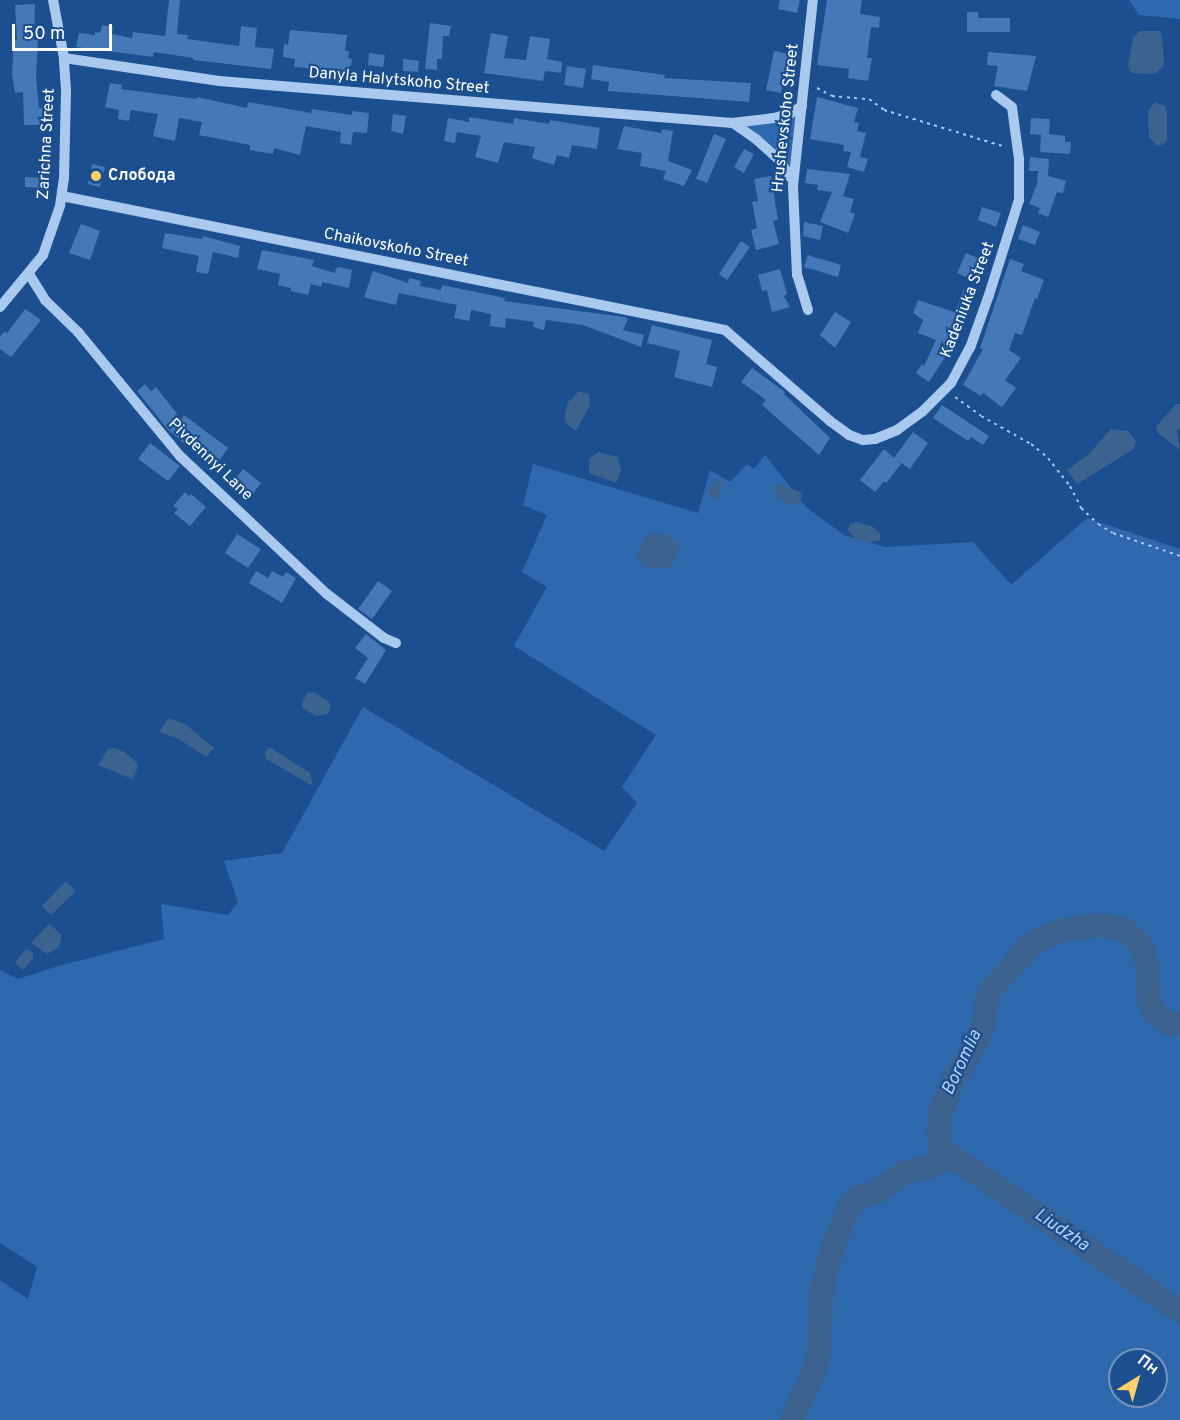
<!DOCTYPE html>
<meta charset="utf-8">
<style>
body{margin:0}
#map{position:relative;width:1180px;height:1420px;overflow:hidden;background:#1b4f8f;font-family:Overpass,sans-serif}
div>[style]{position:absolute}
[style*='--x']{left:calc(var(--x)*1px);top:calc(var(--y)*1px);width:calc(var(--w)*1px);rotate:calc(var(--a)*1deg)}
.green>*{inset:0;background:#2e69ad}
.water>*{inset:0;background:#3c6290}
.river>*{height:24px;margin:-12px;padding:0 12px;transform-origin:12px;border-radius:12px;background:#3c6290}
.building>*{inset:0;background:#4478b7}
.path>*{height:2px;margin-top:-1px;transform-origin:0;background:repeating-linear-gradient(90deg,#a9c9ee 0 3px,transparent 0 7.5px)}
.minor>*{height:10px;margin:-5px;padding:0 5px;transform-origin:5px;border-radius:5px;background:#a9c9ee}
.dots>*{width:16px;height:16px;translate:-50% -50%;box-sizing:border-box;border:3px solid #1b4f8f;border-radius:50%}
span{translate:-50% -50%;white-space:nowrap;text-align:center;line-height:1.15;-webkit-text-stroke:4.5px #1b4f8f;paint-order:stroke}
.street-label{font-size:16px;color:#fff}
.poi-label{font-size:16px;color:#fff;font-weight:700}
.left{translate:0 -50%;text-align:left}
.water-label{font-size:18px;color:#b5d3f5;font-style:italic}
.north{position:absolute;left:1108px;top:1348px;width:60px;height:60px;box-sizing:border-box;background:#1b4f8f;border:2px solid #7695bc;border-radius:50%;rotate:37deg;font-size:16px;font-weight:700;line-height:24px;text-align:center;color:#fff}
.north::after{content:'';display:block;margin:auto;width:21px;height:27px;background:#ffd166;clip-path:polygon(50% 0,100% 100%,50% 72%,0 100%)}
.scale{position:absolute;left:12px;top:24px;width:100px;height:27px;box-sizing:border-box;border:3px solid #fff;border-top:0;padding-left:8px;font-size:18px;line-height:21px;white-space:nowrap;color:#fff;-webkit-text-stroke:4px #1b4f8f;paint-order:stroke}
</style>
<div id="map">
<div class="green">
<div style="clip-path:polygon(1129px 0,1180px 0,1180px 19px,1139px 15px)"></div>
<div style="clip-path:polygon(802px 106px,790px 174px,732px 123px)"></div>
<div style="clip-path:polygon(evenodd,765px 455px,807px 508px,844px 535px,885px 547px,973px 542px,1011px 585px,1087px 518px,1180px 549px,1180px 1420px,0 1420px,0 1280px,28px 1299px,37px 1267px,0 1243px,0 970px,18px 979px,58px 966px,164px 939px,161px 904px,228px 915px,238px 902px,224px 861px,282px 853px,363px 707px,604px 851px,637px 803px,622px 787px,656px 735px,514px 646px,547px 587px,522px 572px,547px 515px,523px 505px,533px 464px,698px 513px,710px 470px,730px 482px,747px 464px,754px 469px,765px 455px,1120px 1360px,1156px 1360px,1156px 1396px,1120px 1396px,1120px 1360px)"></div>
</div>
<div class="water">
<div style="clip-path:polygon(1139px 31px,1160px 31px,1162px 36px,1164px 65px,1155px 74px,1132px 73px,1128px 67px,1133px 38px)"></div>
<div style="clip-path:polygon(1155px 102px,1165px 106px,1167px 112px,1167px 140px,1162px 145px,1157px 146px,1149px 137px,1148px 111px)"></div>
<div style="clip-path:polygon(579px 391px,589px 394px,590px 405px,576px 431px,565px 422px,565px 413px,568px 402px)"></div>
<div style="clip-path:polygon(1176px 404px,1180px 404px,1180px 427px,1177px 431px,1180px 450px,1157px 432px,1156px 427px)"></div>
<div style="clip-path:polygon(1111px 429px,1128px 431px,1136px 441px,1134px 449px,1077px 484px,1067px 470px,1088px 455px)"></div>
<div style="clip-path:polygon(598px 452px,618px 457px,621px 471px,616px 483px,589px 473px,589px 459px)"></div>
<div style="clip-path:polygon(719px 480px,724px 483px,717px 501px,706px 491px)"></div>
<div style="clip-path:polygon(779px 483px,802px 493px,800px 504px,797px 506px,777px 500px,777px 494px,772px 491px,774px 486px)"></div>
<div style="clip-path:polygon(856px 522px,872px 526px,880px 534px,880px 540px,868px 543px,855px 539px,848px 530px,850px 524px)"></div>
<div style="clip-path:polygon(650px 533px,668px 535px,679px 544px,674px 563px,668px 568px,646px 568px,636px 557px,640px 545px)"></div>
<div style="clip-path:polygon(314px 692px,329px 702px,331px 707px,328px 714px,316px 716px,302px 708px,302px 703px,307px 693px)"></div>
<div style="clip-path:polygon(169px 718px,185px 724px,214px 748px,206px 757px,179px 739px,159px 732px)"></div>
<div style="clip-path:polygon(269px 747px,310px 773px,313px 786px,266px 759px,265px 752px)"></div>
<div style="clip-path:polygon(115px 748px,124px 752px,136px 762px,138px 767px,132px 779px,98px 765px,108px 749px)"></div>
<div style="clip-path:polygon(66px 881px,76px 891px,51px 915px,42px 906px)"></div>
<div style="clip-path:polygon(49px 924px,61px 934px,61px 941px,58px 948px,47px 954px,31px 943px)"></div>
<div style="clip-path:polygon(26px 949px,33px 953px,33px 959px,23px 970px,15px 963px)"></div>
</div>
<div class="river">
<div style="--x:942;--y:1150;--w:287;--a:34.1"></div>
<div style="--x:792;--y:1420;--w:64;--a:-66.2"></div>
<div style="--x:818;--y:1361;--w:74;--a:-86.9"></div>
<div style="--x:822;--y:1287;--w:47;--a:-75.1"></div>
<div style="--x:834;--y:1242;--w:39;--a:-66"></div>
<div style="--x:850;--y:1206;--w:11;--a:-45"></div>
<div style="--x:858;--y:1198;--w:21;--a:-19"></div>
<div style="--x:878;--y:1191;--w:33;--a:-35"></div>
<div style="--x:905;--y:1172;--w:22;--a:-10"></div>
<div style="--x:927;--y:1168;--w:15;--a:-28"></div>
<div style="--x:940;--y:1161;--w:11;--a:-80"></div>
<div style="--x:942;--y:1150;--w:16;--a:-105"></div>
<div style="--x:938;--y:1135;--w:21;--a:-85"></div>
<div style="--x:940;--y:1114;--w:34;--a:-69"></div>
<div style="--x:952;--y:1082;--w:50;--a:-58.8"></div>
<div style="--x:978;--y:1039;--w:21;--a:-71"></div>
<div style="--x:985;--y:1019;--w:19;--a:-87"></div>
<div style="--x:986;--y:1000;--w:10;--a:-66"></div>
<div style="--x:990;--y:991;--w:62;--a:-48.9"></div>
<div style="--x:1031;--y:944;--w:32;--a:-24"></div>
<div style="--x:1060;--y:931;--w:27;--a:-10"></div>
<div style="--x:1087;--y:926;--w:19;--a:-3"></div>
<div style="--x:1106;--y:925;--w:20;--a:15"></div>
<div style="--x:1125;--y:930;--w:18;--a:43"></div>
<div style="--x:1138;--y:942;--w:13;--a:61"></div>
<div style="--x:1144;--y:953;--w:18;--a:77"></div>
<div style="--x:1148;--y:971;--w:30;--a:88"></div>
<div style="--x:1149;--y:1001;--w:11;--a:63"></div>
<div style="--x:1154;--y:1011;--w:16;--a:43"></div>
<div style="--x:1166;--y:1022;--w:14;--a:8"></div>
</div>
<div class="building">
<div style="clip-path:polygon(169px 0,180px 0,177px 34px,188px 35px,187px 39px,239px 46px,241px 26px,257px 28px,255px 47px,274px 49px,271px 69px,193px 60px,193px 58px,154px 52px,153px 57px,76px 47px,79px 33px,95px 35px,95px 32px,100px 33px,102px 25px,113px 27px,112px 34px,132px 38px,133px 32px,165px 36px)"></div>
<div style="clip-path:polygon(780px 0,800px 0,797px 13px,778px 9px)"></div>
<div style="clip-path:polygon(827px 0,862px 0,860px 14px,880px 17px,879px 28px,871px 27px,867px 58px,872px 58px,868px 81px,848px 78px,849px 69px,817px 65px)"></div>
<div style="clip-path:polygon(35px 4px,34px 40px,38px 40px,36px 78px,39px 108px,42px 108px,42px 125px,24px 125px,23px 92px,15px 93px,12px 74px,14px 40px,17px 40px,15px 5px)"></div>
<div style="clip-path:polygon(967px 12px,978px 12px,978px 18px,1010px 18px,1010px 32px,967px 32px)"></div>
<div style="clip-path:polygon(430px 23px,451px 26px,449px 36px,443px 36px,442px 59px,437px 59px,437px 70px,425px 69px)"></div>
<div style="clip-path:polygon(290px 30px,347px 35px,345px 51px,349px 51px,348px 58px,352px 59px,350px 72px,294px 67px,295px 59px,283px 57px,284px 44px,288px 45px)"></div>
<div style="clip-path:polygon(491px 33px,508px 36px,504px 58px,526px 60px,530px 36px,550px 39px,547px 59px,562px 62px,561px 73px,545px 71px,543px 81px,484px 73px)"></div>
<div style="clip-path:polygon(774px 51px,794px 55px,791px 68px,786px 67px,781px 93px,766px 90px)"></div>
<div style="clip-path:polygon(988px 52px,1036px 56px,1027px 91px,994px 86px,998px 66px,987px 65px)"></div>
<div style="clip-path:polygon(369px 53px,385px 55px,383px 67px,368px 65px)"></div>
<div style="clip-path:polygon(403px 59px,419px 61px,418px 72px,403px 71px)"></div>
<div style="clip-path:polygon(593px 65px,665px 75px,664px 78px,751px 83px,749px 102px,608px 91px,609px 82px,591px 79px)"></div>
<div style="clip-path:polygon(567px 66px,586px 69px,583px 88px,564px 85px)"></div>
<div style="clip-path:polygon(110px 83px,122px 85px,121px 89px,197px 99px,197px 97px,247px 108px,248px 102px,311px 113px,312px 109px,352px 115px,352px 111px,369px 113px,367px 133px,353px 132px,351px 145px,340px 143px,341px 132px,306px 126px,300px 155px,274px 148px,273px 154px,250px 150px,250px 145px,199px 135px,202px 122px,179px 118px,175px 141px,153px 136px,158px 114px,131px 110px,129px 121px,118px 119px,119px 110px,105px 107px)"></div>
<div style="clip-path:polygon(817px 97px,858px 108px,854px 122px,859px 123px,857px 131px,866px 133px,860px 157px,868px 159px,864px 172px,847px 167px,851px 152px,843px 151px,844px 145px,810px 139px)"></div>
<div style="clip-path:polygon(393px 114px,406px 116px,403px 134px,391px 131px)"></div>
<div style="clip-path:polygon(469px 117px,513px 124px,514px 118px,549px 124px,550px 120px,600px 128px,597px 149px,572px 145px,569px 158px,557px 155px,554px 165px,532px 158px,535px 147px,504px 142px,498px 163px,475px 157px,481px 136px,457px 132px,455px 143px,444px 141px,448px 118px,469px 122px)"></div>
<div style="clip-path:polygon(1031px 118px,1050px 119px,1049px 134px,1065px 136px,1065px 142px,1071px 142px,1070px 154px,1040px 152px,1041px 135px,1030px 134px)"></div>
<div style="clip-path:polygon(624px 126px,661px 133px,662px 129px,673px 131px,668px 161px,692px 170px,684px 186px,663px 179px,666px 171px,640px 166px,642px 153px,617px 149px)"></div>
<div style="clip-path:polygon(714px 134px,726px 139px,707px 183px,696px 179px)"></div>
<div style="clip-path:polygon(744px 149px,754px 154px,744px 173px,734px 167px)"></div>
<div style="clip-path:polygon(1030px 157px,1049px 159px,1048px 176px,1066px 181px,1063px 193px,1057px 192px,1048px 217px,1038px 213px,1040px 208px,1029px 204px,1037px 184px,1038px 171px,1029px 171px)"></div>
<div style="clip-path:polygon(92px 164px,105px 167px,100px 187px,88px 184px)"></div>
<div style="clip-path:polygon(807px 169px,850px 174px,843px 196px,854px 199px,850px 212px,855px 214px,848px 233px,820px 222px,832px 192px,817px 190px,818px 185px,805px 183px)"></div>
<div style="clip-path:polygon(771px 176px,778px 220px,773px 221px,779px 244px,756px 250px,751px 230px,757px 228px,752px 202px,758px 201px,754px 179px)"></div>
<div style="clip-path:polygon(25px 177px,42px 178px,42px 188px,25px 187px)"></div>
<div style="clip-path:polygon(982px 207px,1001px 213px,996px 227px,978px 220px)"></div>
<div style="clip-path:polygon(804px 222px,823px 226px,820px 240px,803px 236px)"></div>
<div style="clip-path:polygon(81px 224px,100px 231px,90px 260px,69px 253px)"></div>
<div style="clip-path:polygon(1023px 225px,1040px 232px,1035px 245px,1018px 239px)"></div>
<div style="clip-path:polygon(165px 233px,202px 239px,203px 236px,240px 246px,238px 258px,213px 252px,208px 274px,196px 272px,199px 256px,162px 248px)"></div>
<div style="clip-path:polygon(741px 241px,750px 247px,727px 280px,719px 274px)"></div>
<div style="clip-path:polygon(262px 250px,314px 260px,312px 266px,335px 273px,336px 268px,340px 267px,352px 270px,349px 288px,322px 282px,321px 287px,311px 284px,308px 295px,291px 291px,291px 288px,278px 285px,280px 274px,257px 269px)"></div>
<div style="clip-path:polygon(966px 253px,982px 260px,973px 280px,957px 273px)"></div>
<div style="clip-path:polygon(808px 255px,841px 265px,838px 277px,804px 267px)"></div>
<div style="clip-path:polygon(1010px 259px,1024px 264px,1021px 271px,1044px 280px,1037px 299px,1035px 298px,1022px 335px,1015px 333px,1009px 350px,1021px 358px,1005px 380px,1016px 388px,1002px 407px,983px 393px,981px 396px,963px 385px,983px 349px,980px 348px)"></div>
<div style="clip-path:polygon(780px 269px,787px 294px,784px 296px,790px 307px,772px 312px,767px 290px,762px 291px,758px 275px)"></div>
<div style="clip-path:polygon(373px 271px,408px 283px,409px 278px,421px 281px,420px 286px,441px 290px,442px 285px,505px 298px,504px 301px,624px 317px,628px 319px,623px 330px,644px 335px,641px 347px,583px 325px,546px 320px,544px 330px,533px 327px,534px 322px,506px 318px,505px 328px,490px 326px,491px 314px,471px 310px,469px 321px,454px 318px,457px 305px,399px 293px,396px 305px,374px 300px,364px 297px)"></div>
<div style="clip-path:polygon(964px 289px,975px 293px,969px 312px,957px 308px)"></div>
<div style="clip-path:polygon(918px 300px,963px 315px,953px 345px,929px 382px,916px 373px,922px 364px,924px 366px,936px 340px,918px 333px,923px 320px,913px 313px)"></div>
<div style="clip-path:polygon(25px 309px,41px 320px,11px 357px,0 349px,0 336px,5px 331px,7px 333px)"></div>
<div style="clip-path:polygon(835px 312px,851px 322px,835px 348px,820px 335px)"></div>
<div style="clip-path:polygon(652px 325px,712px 340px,706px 364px,717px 367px,712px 387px,674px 377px,680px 351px,647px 343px)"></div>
<div style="clip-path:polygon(752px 368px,785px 392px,784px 394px,830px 438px,819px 455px,762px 405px,766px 400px,741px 382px)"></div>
<div style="clip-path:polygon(145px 384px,151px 391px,156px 387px,181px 419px,184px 415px,228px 448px,214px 468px,168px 430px,137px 391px)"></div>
<div style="clip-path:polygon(942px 405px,989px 436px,983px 445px,971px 437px,968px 441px,933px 418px)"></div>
<div style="clip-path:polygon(913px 432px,928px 443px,910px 469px,897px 460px,901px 464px,886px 483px,884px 481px,875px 492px,860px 480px,884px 449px,894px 458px)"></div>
<div style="clip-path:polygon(150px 443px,180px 466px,168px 481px,138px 459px)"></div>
<div style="clip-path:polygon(243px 469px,261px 483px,251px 496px,233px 482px)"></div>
<div style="clip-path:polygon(185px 492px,189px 496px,191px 494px,206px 507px,190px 526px,174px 513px,178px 509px,173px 506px)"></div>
<div style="clip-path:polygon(237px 534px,261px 549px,248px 568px,225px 553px)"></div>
<div style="clip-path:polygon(256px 571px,268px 578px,272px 571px,283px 577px,286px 572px,296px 578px,282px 603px,249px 583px)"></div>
<div style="clip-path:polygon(378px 581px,392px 591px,372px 619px,358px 609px)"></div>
<div style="clip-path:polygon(366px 634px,386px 650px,365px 684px,355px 678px,368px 658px,355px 648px)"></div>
</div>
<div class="path">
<div style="--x:817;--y:88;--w:17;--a:28"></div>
<div style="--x:832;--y:96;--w:37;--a:5"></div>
<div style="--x:869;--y:99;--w:19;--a:36"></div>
<div style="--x:884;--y:110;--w:127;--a:16.9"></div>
<div style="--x:955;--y:397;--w:32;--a:36"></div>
<div style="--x:981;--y:416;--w:57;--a:29.2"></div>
<div style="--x:1031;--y:444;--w:22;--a:39"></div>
<div style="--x:1048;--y:458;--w:36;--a:52"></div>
<div style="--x:1070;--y:486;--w:25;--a:63"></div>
<div style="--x:1081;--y:508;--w:23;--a:43"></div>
<div style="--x:1098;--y:524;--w:17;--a:31"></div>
<div style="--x:1113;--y:533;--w:71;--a:18.9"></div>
</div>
<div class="minor">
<div style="--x:64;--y:58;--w:157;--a:8.4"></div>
<div style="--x:219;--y:81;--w:515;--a:4.68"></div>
<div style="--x:732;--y:123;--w:42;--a:-6.8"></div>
<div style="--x:774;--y:118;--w:18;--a:-16"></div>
<div style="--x:791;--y:113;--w:13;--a:-32"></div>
<div style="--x:733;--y:123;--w:29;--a:35"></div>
<div style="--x:757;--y:140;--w:30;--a:42"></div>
<div style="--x:779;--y:160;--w:25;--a:56"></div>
<div style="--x:62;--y:196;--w:676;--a:11.43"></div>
<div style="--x:725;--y:330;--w:139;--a:40.9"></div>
<div style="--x:830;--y:421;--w:24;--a:36"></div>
<div style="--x:849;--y:435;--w:15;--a:20"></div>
<div style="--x:863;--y:440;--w:12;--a:-5"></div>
<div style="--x:875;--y:439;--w:24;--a:-22"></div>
<div style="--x:897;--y:430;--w:31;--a:-36"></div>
<div style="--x:922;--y:412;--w:41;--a:-45"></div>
<div style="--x:951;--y:383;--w:40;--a:-62"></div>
<div style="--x:970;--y:348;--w:56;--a:-70.3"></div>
<div style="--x:989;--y:295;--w:100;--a:-72.5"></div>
<div style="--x:1019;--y:200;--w:41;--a:-90"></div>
<div style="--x:1019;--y:159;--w:52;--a:-97.7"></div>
<div style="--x:1012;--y:107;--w:20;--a:-143"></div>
<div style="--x:29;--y:274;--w:31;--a:58"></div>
<div style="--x:45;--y:300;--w:46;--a:44.1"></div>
<div style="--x:78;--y:332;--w:161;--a:50.6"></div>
<div style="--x:180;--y:456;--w:202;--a:43.2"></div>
<div style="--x:327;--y:594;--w:72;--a:37.7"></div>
<div style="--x:384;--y:638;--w:13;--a:23"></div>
<div style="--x:0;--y:307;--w:67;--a:-50.4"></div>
<div style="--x:43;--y:255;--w:52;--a:-70.9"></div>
<div style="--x:60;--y:206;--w:27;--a:-82"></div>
<div style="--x:64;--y:179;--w:89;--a:-88.7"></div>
<div style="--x:66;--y:90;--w:32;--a:-94"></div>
<div style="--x:64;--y:58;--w:59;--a:-100.7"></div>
<div style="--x:808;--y:310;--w:37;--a:-107"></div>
<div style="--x:797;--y:275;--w:89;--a:-92.6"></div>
<div style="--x:793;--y:186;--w:187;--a:-83.9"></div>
</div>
<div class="dots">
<div style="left:96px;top:176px;background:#ffd166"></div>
</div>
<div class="street-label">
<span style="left:399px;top:81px;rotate:5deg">Danylа Halytskoho Street</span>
<span style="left:786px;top:118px;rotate:-84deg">Hrushevskoho Street</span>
<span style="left:47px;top:144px;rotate:-87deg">Zarichna Street</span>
<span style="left:396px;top:248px;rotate:11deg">Chaikovskoho Street</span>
<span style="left:968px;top:300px;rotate:-69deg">Kadeniuka Street</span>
<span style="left:210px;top:460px;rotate:44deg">Pivdennyi Lane</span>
</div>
<div class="poi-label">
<span class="left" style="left:108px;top:176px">Слобода</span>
</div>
<div class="water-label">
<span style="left:963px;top:1063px;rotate:-65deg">Boromlia</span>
<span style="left:1061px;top:1231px;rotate:34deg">Liudzha</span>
</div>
<div class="north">Пн</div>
<div class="scale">50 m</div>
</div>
